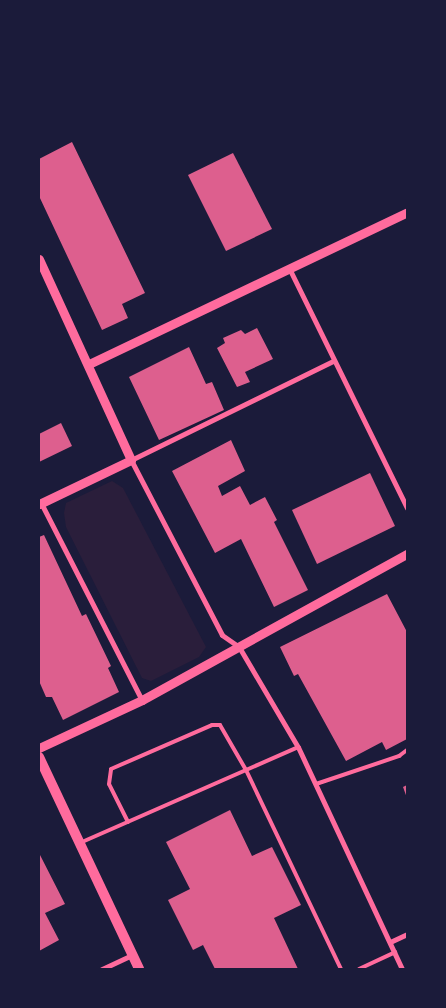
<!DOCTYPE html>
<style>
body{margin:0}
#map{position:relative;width:446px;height:1008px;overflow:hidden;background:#1b1b3a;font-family:"PT Sans",sans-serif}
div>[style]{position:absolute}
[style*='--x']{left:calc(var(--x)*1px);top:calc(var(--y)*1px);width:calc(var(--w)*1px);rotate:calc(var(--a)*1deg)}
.green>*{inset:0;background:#2a1e3b}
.building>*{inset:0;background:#dd5f8e}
.service>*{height:4px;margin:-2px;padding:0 2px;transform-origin:2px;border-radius:2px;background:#ff6b9d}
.minor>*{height:5px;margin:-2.5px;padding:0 2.5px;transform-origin:2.5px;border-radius:2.5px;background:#ff6b9d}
.tertiary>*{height:9px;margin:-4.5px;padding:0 4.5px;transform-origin:4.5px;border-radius:4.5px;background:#ff6b9d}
.secondary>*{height:10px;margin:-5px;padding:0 5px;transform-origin:5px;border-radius:5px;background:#ff6b9d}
span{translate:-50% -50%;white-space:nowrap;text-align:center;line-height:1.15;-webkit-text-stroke:5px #1b1b3a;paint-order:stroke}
.frame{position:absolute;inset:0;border:40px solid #1b1b3a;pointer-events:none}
</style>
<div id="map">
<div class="green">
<div style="clip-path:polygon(112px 481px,123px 488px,206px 647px,199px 657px,151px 681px,142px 678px,66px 527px,64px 513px,66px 503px)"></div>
</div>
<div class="building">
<div style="clip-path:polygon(72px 142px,145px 293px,122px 304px,128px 318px,102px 330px,39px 196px,39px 159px)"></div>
<div style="clip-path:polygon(233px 153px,272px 229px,226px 251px,188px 175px)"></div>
<div style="clip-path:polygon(257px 328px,273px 359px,245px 372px,250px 382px,237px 387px,217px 348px,225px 343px,223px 338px,241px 330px,245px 334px)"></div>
<div style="clip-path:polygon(189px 347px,206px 384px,212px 382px,224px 410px,159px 440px,129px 377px)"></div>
<div style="clip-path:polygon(61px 423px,72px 446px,39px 462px,39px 434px)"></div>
<div style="clip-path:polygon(231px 440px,245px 471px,218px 486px,222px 496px,240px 486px,250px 505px,265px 497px,277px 520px,274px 522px,308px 590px,274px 607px,241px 539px,215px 553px,172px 471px)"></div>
<div style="clip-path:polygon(370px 473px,395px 526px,317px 564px,292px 510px)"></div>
<div style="clip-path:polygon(44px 535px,82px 616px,86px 614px,111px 666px,108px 668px,119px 692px,63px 720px,52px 697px,46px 697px,39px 681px,39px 537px)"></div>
<div style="clip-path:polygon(387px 594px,407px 632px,407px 739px,386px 750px,382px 742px,346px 761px,298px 674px,294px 676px,280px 647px)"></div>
<div style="clip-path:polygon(407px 785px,407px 798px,403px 787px)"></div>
<div style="clip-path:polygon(230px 810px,252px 856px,272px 847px,301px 905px,274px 918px,298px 969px,215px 969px,203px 945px,193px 950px,168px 900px,190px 889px,166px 842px)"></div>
<div style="clip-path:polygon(39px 853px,65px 904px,45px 913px,59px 940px,39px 951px)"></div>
</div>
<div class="service">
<div style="--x:316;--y:784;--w:88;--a:-18.6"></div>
<div style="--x:399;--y:756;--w:10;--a:-37"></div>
<div style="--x:128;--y:822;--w:42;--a:-116.6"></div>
<div style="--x:109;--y:784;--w:15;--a:-82"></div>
<div style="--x:111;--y:769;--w:110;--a:-23.5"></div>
<div style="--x:212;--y:725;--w:8;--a:0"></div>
<div style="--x:220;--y:725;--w:52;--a:60"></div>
<div style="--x:246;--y:770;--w:221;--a:64.5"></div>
<div style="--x:82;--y:842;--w:236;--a:-23.7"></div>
<div style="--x:359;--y:969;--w:40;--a:-25"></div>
</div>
<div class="minor">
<div style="--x:289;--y:268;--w:267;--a:63.8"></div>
<div style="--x:333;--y:361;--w:225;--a:153.9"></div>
<div style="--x:131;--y:460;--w:197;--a:62.5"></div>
<div style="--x:222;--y:635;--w:21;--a:35"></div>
<div style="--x:239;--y:647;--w:116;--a:59.5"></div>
<div style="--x:298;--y:747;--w:245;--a:64.9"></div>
<div style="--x:41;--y:503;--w:221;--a:62.9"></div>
<div style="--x:390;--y:942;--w:19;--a:-25"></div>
<div style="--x:102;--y:969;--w:33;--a:-25"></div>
</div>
<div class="tertiary">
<div style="--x:39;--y:259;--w:221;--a:65.4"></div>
<div style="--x:131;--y:460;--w:102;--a:154.4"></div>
<div style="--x:89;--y:364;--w:352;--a:-25.5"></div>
<div style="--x:39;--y:748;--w:114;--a:-25"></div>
<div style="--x:142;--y:700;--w:303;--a:-28.9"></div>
</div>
<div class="secondary">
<div style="--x:39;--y:757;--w:234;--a:64.7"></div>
</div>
<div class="frame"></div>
</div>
